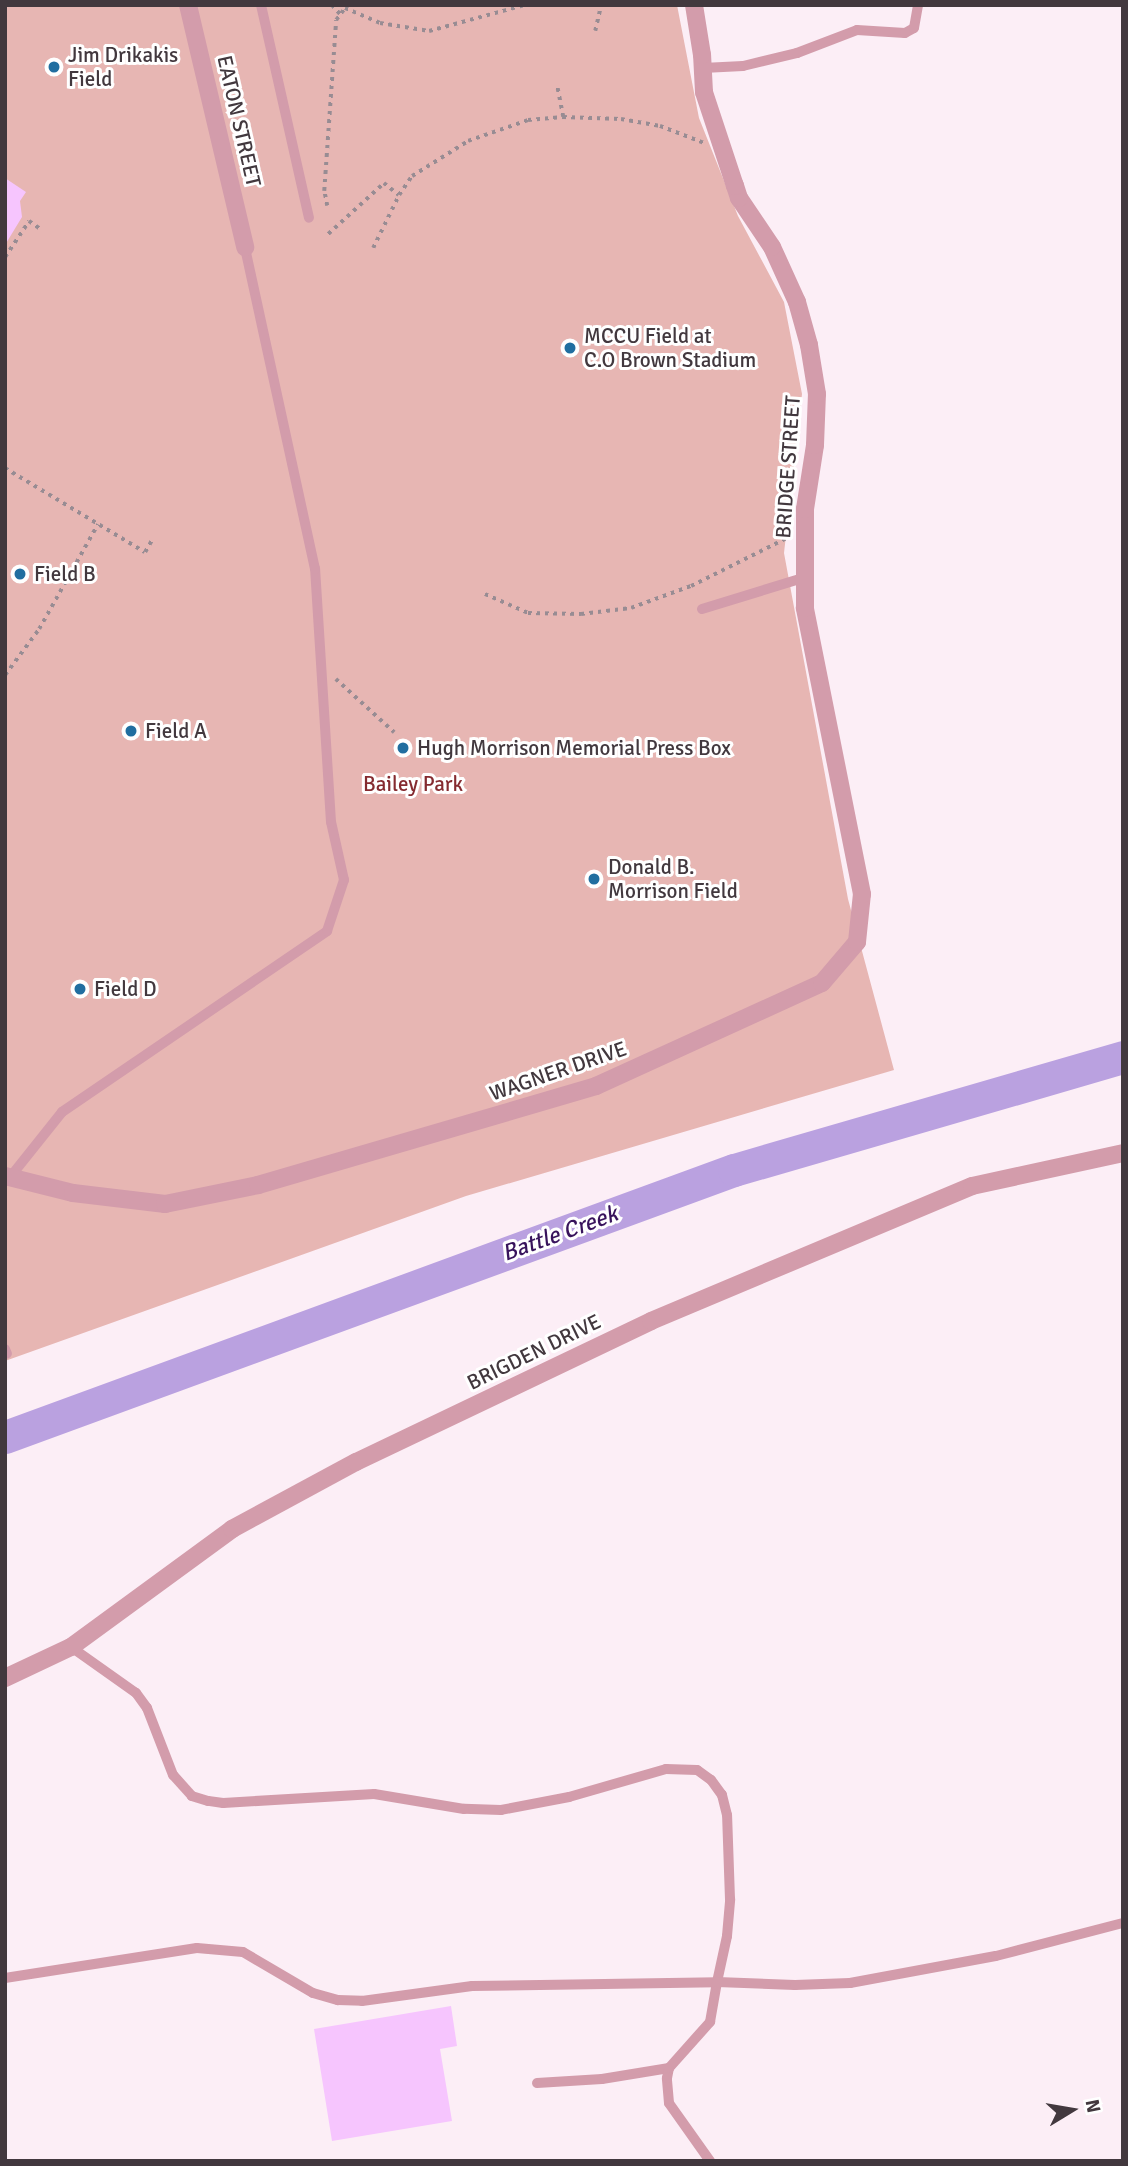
<!DOCTYPE html>
<style>
body{margin:0}
#map{position:relative;width:1128px;height:2166px;overflow:hidden;background:#fceef6;font-family:Signika,sans-serif}
div>[style]{position:absolute}
[style*='--x']{left:calc(var(--x)*1px);top:calc(var(--y)*1px);width:calc(var(--w)*1px);rotate:calc(var(--a)*1deg)}
.green>*{inset:0;background:#e7b6b3}
.river>*{height:33px;margin:-16.5px;padding:0 16.5px;transform-origin:16.5px;border-radius:16.5px;background:#baa1e0}
.building>*{inset:0;background:#f6c5fe}
.path>*{height:3.5px;margin-top:-1.75px;transform-origin:0;background:repeating-linear-gradient(90deg,#988c93 0 3.5px,transparent 0 8.5px)}
.service>*{height:10px;margin:-5px;padding:0 5px;transform-origin:5px;border-radius:5px;background:#d39cab}
.minor>*{height:18px;margin:-9px;padding:0 9px;transform-origin:9px;border-radius:9px;background:#d39cab}
.dots>*{width:19px;height:19px;translate:-50% -50%;box-sizing:border-box;border:4px solid #fff;border-radius:50%}
span{translate:-50% -50%;white-space:nowrap;text-align:center;line-height:1.15;-webkit-text-stroke:6px #fff;paint-order:stroke}
.poi-label{font-size:21px;color:#42383e}
.left{translate:0 -50%;text-align:left}
.street-label{font-size:21px;color:#42383e}
.park-label{font-size:21px;color:#852b30}
.water-label{font-size:23px;color:#38135c;font-style:italic}
.frame{position:absolute;inset:0;border:7px solid #42383e;pointer-events:none}
.north{position:absolute;left:1037px;top:2075px;width:70px;height:70px;-webkit-text-stroke:5px #fff;paint-order:stroke;rotate:79deg;font-size:19px;font-weight:700;line-height:28px;text-align:center;color:#42383e}
.north::after{content:'';display:block;margin:auto;width:24px;height:32px;background:#42383e;clip-path:polygon(50% 0,100% 100%,50% 72%,0 100%)}
</style>
<div id="map">
<div class="green">
<div style="clip-path:polygon(5px 5px,677px 5px,699px 118px,738px 216px,784px 302px,802px 394px,784px 553px,848px 899px,894px 1070px,466px 1196px,5px 1361px)"></div>
</div>
<div class="river">
<div style="--x:5;--y:1437;--w:776;--a:-20.12"></div>
<div style="--x:734;--y:1170;--w:405;--a:-16.2"></div>
</div>
<div class="building">
<div style="clip-path:polygon(5px 178px,26px 192px,20px 201px,22px 217px,5px 245px)"></div>
<div style="clip-path:polygon(451px 2006px,457px 2046px,440px 2049px,452px 2121px,332px 2141px,314px 2029px)"></div>
</div>
<div class="path">
<div style="--x:332;--y:5;--w:12;--a:48"></div>
<div style="--x:595;--y:31;--w:27;--a:-77"></div>
<div style="--x:563;--y:117;--w:58;--a:2"></div>
<div style="--x:621;--y:119;--w:40;--a:10"></div>
<div style="--x:660;--y:126;--w:47;--a:21.1"></div>
<div style="--x:327;--y:206;--w:15;--a:-101"></div>
<div style="--x:324;--y:191;--w:171;--a:-86"></div>
<div style="--x:336;--y:20;--w:15;--a:-53"></div>
<div style="--x:345;--y:8;--w:38;--a:23"></div>
<div style="--x:380;--y:23;--w:50;--a:9.3"></div>
<div style="--x:429;--y:31;--w:99;--a:-15.2"></div>
<div style="--x:328;--y:234;--w:76;--a:-42.3"></div>
<div style="--x:384;--y:183;--w:19;--a:39"></div>
<div style="--x:399;--y:195;--w:23;--a:-56"></div>
<div style="--x:412;--y:176;--w:66;--a:-32"></div>
<div style="--x:468;--y:141;--w:64;--a:-19.3"></div>
<div style="--x:528;--y:120;--w:35;--a:-5"></div>
<div style="--x:563;--y:117;--w:31;--a:-101"></div>
<div style="--x:373;--y:248;--w:59;--a:-63.9"></div>
<div style="--x:5;--y:257;--w:43;--a:-56.3"></div>
<div style="--x:29;--y:221;--w:16;--a:35"></div>
<div style="--x:5;--y:468;--w:163;--a:31"></div>
<div style="--x:145;--y:552;--w:14;--a:-60"></div>
<div style="--x:485;--y:594;--w:47;--a:23.8"></div>
<div style="--x:528;--y:613;--w:53;--a:1.1"></div>
<div style="--x:581;--y:614;--w:50;--a:-6.8"></div>
<div style="--x:631;--y:608;--w:64;--a:-20.1"></div>
<div style="--x:691;--y:586;--w:107;--a:-26.6"></div>
<div style="--x:5;--y:675;--w:57;--a:-53.5"></div>
<div style="--x:39;--y:629;--w:120;--a:-60.7"></div>
<div style="--x:336;--y:679;--w:79;--a:42.4"></div>
</div>
<div class="service">
<div style="--x:261;--y:5;--w:218;--a:77.3"></div>
<div style="--x:703;--y:68;--w:40;--a:-2.9"></div>
<div style="--x:743;--y:66;--w:56;--a:-13.5"></div>
<div style="--x:797;--y:53;--w:64;--a:-21"></div>
<div style="--x:857;--y:30;--w:48;--a:3.6"></div>
<div style="--x:905;--y:33;--w:10;--a:-29"></div>
<div style="--x:914;--y:28;--w:23;--a:-80"></div>
<div style="--x:702;--y:609;--w:109;--a:-17.1"></div>
<div style="--x:11;--y:1176;--w:82;--a:-51.4"></div>
<div style="--x:62;--y:1112;--w:321;--a:-34.3"></div>
<div style="--x:327;--y:931;--w:54;--a:-71.6"></div>
<div style="--x:344;--y:880;--w:59;--a:-102.6"></div>
<div style="--x:331;--y:822;--w:254;--a:-93.6"></div>
<div style="--x:315;--y:569;--w:330;--a:-102.3"></div>
<div style="--x:5;--y:1349;--w:5;--a:68"></div>
<div style="--x:5;--y:1978;--w:194;--a:-8.9"></div>
<div style="--x:197;--y:1948;--w:46;--a:5"></div>
<div style="--x:243;--y:1952;--w:81;--a:30.4"></div>
<div style="--x:313;--y:1993;--w:26;--a:16"></div>
<div style="--x:338;--y:2000;--w:24;--a:2"></div>
<div style="--x:362;--y:2001;--w:111;--a:-7.8"></div>
<div style="--x:472;--y:1986;--w:245;--a:-0.9"></div>
<div style="--x:717;--y:1982;--w:47;--a:-77.7"></div>
<div style="--x:727;--y:1936;--w:37;--a:-85"></div>
<div style="--x:730;--y:1899;--w:84;--a:-92"></div>
<div style="--x:727;--y:1815;--w:21;--a:-104"></div>
<div style="--x:722;--y:1795;--w:19;--a:-126"></div>
<div style="--x:711;--y:1780;--w:17;--a:-144"></div>
<div style="--x:697;--y:1770;--w:31;--a:-178"></div>
<div style="--x:666;--y:1769;--w:101;--a:163.9"></div>
<div style="--x:569;--y:1797;--w:69;--a:169.2"></div>
<div style="--x:501;--y:1810;--w:37;--a:-178"></div>
<div style="--x:464;--y:1809;--w:91;--a:-170.5"></div>
<div style="--x:374;--y:1794;--w:151;--a:176.6"></div>
<div style="--x:223;--y:1803;--w:15;--a:-172"></div>
<div style="--x:208;--y:1801;--w:17;--a:-163"></div>
<div style="--x:192;--y:1796;--w:28;--a:-132"></div>
<div style="--x:173;--y:1775;--w:72;--a:-111.2"></div>
<div style="--x:147;--y:1708;--w:19;--a:-126"></div>
<div style="--x:136;--y:1693;--w:80;--a:-144.7"></div>
<div style="--x:537;--y:2083;--w:65;--a:-3.5"></div>
<div style="--x:602;--y:2079;--w:68;--a:-9.3"></div>
<div style="--x:710;--y:2161;--w:71;--a:-125.3"></div>
<div style="--x:669;--y:2103;--w:25;--a:-95"></div>
<div style="--x:667;--y:2078;--w:10;--a:-79"></div>
<div style="--x:669;--y:2068;--w:62;--a:-48.3"></div>
<div style="--x:710;--y:2022;--w:41;--a:-80.1"></div>
<div style="--x:717;--y:1982;--w:78;--a:2.2"></div>
<div style="--x:795;--y:1985;--w:55;--a:-2.1"></div>
<div style="--x:850;--y:1983;--w:148;--a:-10.5"></div>
<div style="--x:996;--y:1956;--w:131;--a:-14.6"></div>
</div>
<div class="minor">
<div style="--x:188;--y:5;--w:249;--a:76.7"></div>
<div style="--x:5;--y:1176;--w:70;--a:14"></div>
<div style="--x:73;--y:1193;--w:93;--a:6.8"></div>
<div style="--x:165;--y:1204;--w:95;--a:-11.5"></div>
<div style="--x:258;--y:1185;--w:352;--a:-16.3"></div>
<div style="--x:596;--y:1086;--w:248;--a:-24.5"></div>
<div style="--x:822;--y:983;--w:54;--a:-49.5"></div>
<div style="--x:857;--y:942;--w:48;--a:-84.1"></div>
<div style="--x:862;--y:894;--w:292;--a:-101.3"></div>
<div style="--x:805;--y:608;--w:99;--a:-90"></div>
<div style="--x:805;--y:509;--w:65;--a:-81.1"></div>
<div style="--x:815;--y:445;--w:51;--a:-87.8"></div>
<div style="--x:817;--y:394;--w:50;--a:-99.3"></div>
<div style="--x:809;--y:345;--w:45;--a:-105.6"></div>
<div style="--x:797;--y:302;--w:60;--a:-114.4"></div>
<div style="--x:772;--y:247;--w:59;--a:-124"></div>
<div style="--x:739;--y:198;--w:13;--a:-108"></div>
<div style="--x:735;--y:186;--w:99;--a:-108.3"></div>
<div style="--x:704;--y:92;--w:37;--a:-93"></div>
<div style="--x:702;--y:55;--w:51;--a:-99.1"></div>
<div style="--x:5;--y:1678;--w:73;--a:-25.2"></div>
<div style="--x:71;--y:1647;--w:200;--a:-36.2"></div>
<div style="--x:232;--y:1529;--w:141;--a:-28.4"></div>
<div style="--x:356;--y:1462;--w:327;--a:-25.5"></div>
<div style="--x:651;--y:1321;--w:348;--a:-22.8"></div>
<div style="--x:972;--y:1186;--w:155;--a:-12.3"></div>
</div>
<div class="dots">
<div style="left:54px;top:67px;background:#216ea0"></div>
<div style="left:570px;top:348px;background:#216ea0"></div>
<div style="left:20px;top:574px;background:#216ea0"></div>
<div style="left:131px;top:731px;background:#216ea0"></div>
<div style="left:403px;top:748px;background:#216ea0"></div>
<div style="left:594px;top:879px;background:#216ea0"></div>
<div style="left:80px;top:989px;background:#216ea0"></div>
</div>
<div class="poi-label">
<span class="left" style="left:68px;top:67px">Jim Drikakis<br>Field</span>
<span class="left" style="left:584px;top:348px">MCCU Field at<br>C.O Brown Stadium</span>
<span class="left" style="left:34px;top:574px">Field B</span>
<span class="left" style="left:145px;top:731px">Field A</span>
<span class="left" style="left:417px;top:748px">Hugh Morrison Memorial Press Box</span>
<span class="left" style="left:608px;top:879px">Donald B.<br>Morrison Field</span>
<span class="left" style="left:94px;top:989px">Field D</span>
</div>
<div class="street-label">
<span style="left:239px;top:121px;rotate:77deg">EATON STREET</span>
<span style="left:788px;top:467px;rotate:-86deg">BRIDGE STREET</span>
<span style="left:558px;top:1071px;rotate:-19deg">WAGNER DRIVE</span>
<span style="left:534px;top:1352px;rotate:-26deg">BRIGDEN DRIVE</span>
</div>
<div class="park-label">
<span style="left:413px;top:784px">Bailey Park</span>
</div>
<div class="water-label">
<span style="left:560px;top:1234px;rotate:-20deg">Battle Creek</span>
</div>
<div class="frame"></div>
<div class="north">N</div>
</div>
